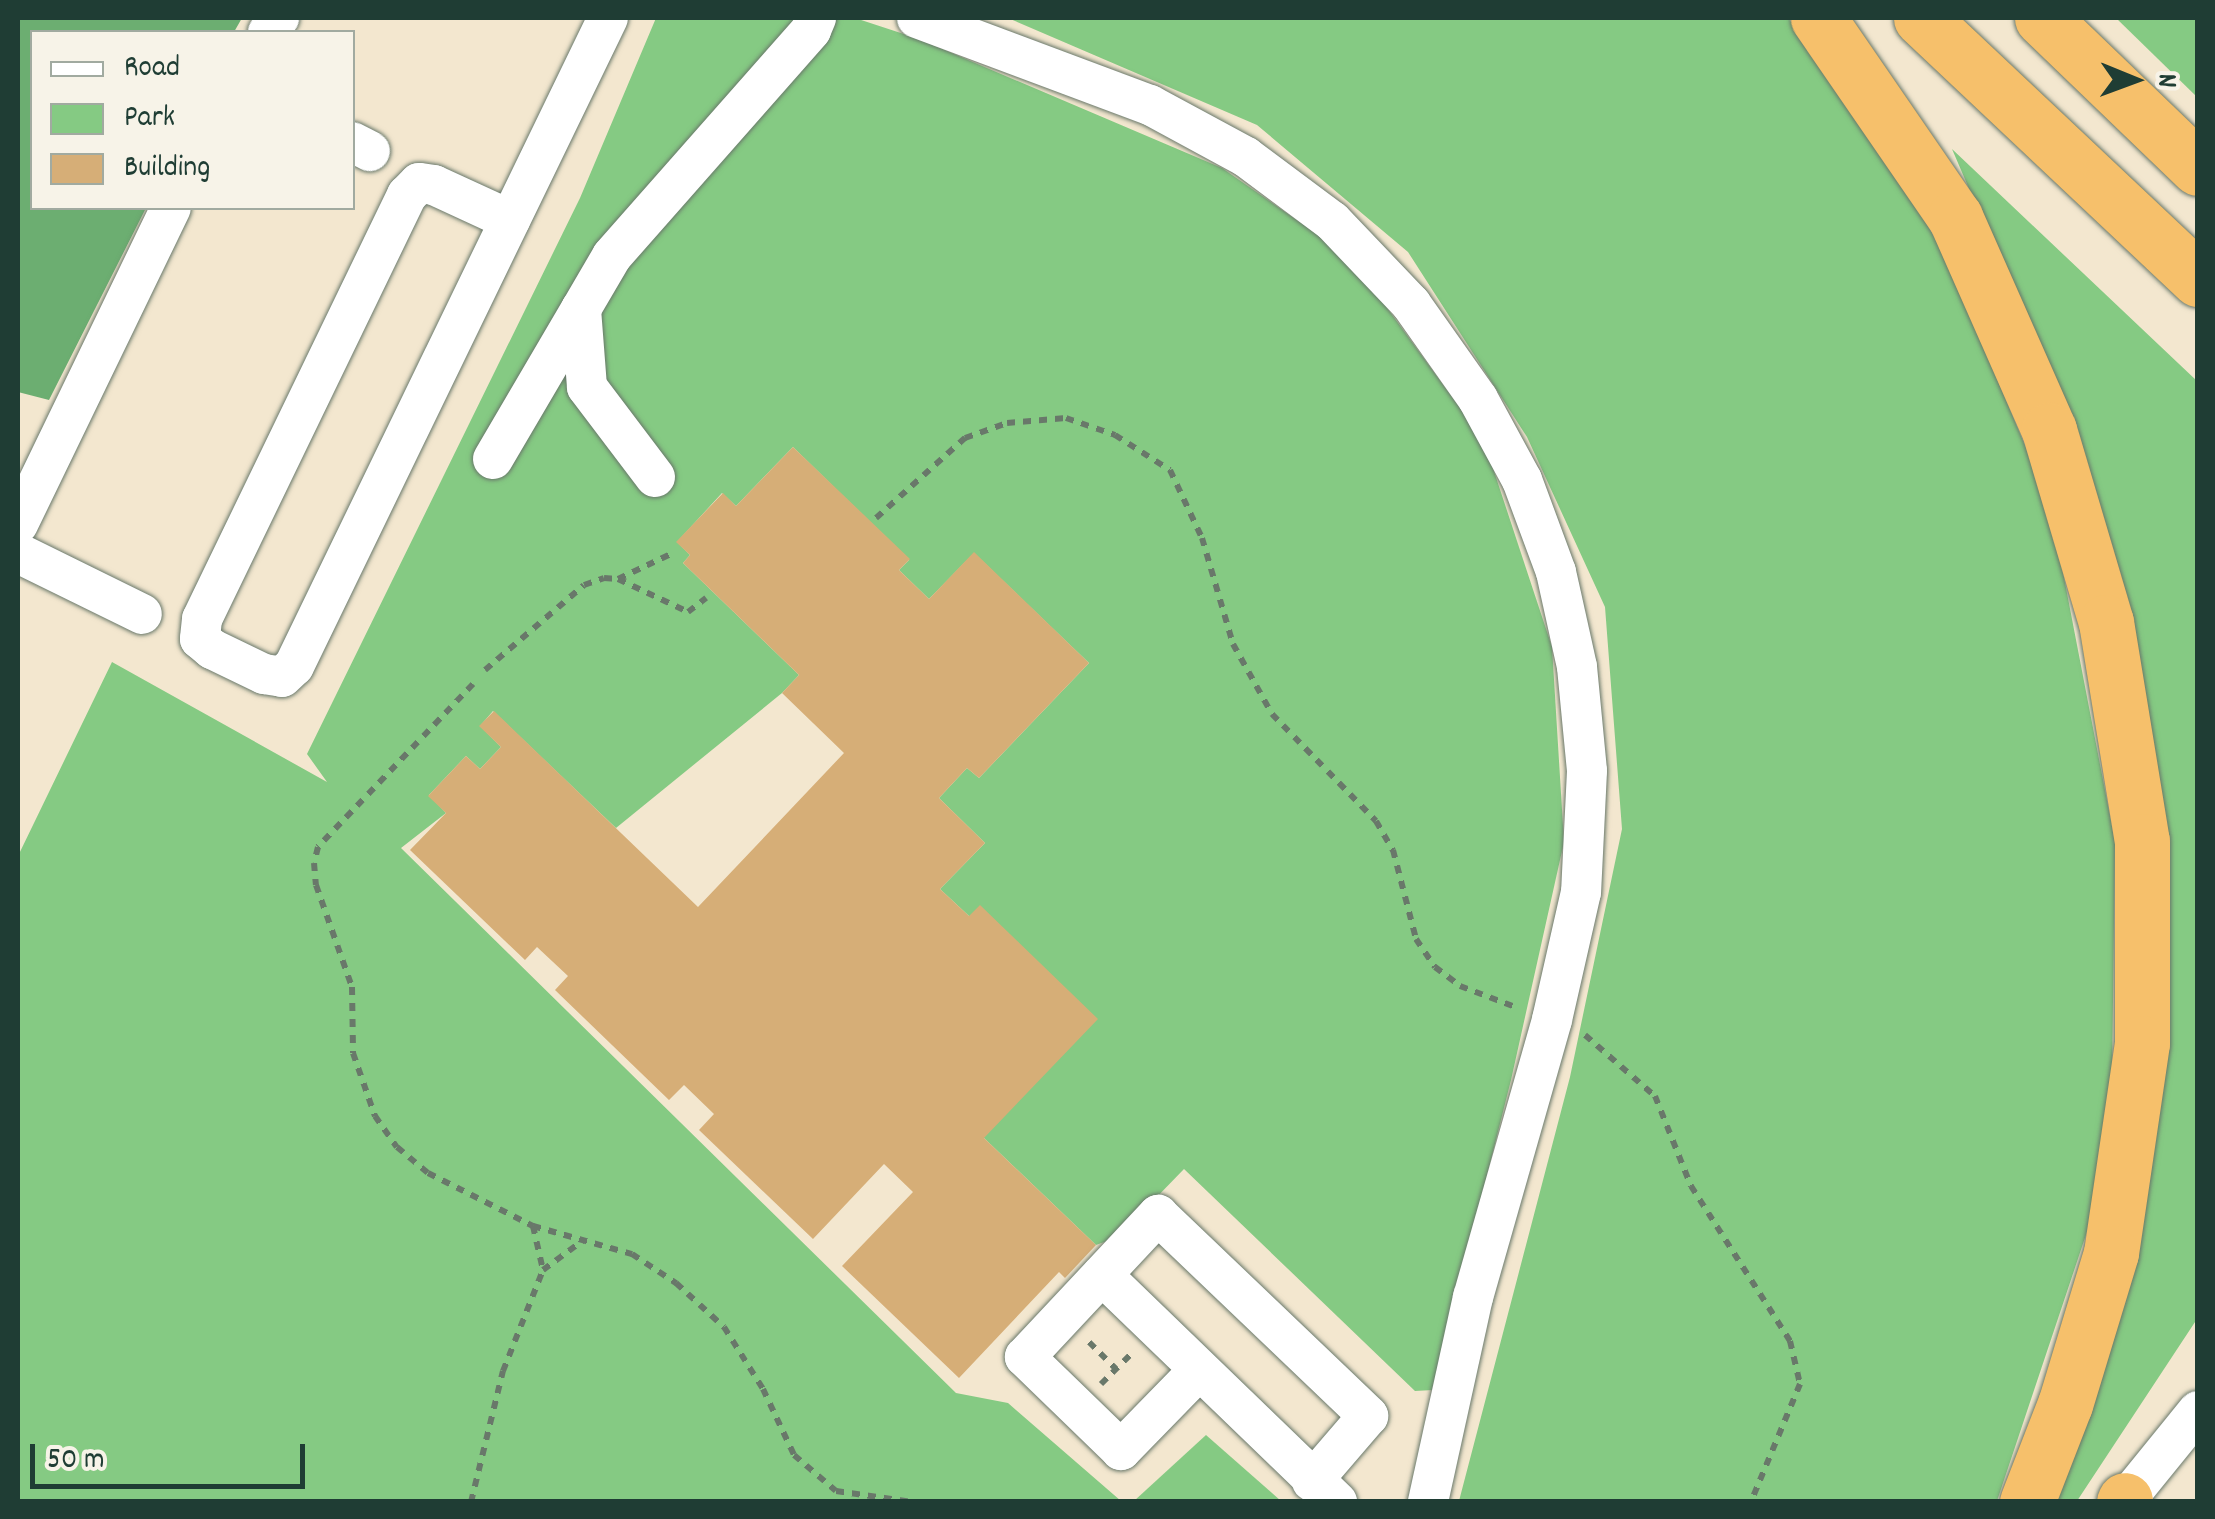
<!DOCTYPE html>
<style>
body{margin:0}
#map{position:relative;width:2215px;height:1519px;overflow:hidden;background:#f3e7cf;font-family:Dekko,sans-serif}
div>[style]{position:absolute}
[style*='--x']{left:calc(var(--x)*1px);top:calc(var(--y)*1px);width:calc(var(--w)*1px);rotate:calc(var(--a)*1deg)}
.green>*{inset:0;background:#85ca83}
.forest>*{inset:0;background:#6cae71}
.building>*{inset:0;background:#d6ae77}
.path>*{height:6px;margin-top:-3px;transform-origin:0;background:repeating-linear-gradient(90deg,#69786a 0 8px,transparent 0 16px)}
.roads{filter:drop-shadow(0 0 2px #69786a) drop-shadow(0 0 2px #69786a)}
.minor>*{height:40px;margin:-20px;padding:0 20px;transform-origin:20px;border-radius:20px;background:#fff}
.highway>*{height:55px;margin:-27.5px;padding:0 27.5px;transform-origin:27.5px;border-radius:27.5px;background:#f6c06b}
span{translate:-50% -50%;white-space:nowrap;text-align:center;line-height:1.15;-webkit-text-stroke:8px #f7f3e8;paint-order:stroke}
.frame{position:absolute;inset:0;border:20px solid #1f3d34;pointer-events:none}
.legend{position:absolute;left:30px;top:30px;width:325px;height:180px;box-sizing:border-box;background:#f7f3e8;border:2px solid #a1aaa0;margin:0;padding:12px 18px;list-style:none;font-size:30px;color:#1f3d34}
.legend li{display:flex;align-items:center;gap:20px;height:50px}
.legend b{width:50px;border:2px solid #a1aaa0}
.north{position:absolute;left:2085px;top:30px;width:100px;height:100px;-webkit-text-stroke:8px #f7f3e8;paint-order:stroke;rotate:91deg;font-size:28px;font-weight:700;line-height:40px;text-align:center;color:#1f3d34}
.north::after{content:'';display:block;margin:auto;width:35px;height:45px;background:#1f3d34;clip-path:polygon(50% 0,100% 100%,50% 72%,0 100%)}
.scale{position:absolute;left:30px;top:1444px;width:275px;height:45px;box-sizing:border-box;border:5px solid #1f3d34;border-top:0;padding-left:12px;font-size:30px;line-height:35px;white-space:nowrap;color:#1f3d34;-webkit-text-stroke:8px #f7f3e8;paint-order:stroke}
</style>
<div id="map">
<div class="green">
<div style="clip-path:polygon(656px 18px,855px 18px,919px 39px,1222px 168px,1350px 257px,1484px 441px,1552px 647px,1564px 842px,1511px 1080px,1433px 1390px,1415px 1391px,1184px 1169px,1118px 1237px,1096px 1245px,984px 1138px,969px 916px,940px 889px,985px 843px,939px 798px,967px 768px,979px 778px,1089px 663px,974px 553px,929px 599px,899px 570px,909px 560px,793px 447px,736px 506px,722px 493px,677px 542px,690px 555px,683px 563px,799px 675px,782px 693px,616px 828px,493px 711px,480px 726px,501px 747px,480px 769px,466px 756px,429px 795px,446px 813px,401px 848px,956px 1393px,1008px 1403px,1121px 1501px,18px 1501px,18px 856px,112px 662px,327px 782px,307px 754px,580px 198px)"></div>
<div style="clip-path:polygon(1008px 18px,1788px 18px,1872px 126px,1948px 262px,2050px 505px,2115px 842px,2111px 1160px,1997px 1501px,1459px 1501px,1570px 1077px,1622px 829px,1605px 607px,1527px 437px,1408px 252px,1257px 125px)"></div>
<div style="clip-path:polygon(2116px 18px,2196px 18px,2197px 97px)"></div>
<div style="clip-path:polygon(1952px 149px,2197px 381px,2197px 1319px,2077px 1501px,2049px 1501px,2139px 1237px,2170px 884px,2073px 431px)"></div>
<div style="clip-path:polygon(1206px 1435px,1281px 1501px,1134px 1501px)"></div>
</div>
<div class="forest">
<div style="clip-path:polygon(18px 18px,242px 18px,234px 32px,32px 32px,32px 208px,146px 208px,49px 400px,18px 392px)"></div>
</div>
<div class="building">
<div style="clip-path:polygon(793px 447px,910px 559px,899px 570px,929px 599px,974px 552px,1089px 663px,979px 778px,967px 768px,939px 798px,985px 843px,940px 889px,969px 916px,980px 905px,1098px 1019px,984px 1138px,1096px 1245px,1065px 1278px,1059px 1272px,959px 1378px,842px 1266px,913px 1192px,884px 1164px,813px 1239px,699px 1130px,714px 1114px,684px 1085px,669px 1100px,555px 990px,568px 976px,537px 947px,525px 960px,410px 850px,446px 813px,428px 796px,466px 756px,480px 769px,501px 747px,479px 726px,494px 711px,698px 907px,844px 753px,782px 693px,799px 675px,683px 563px,690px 555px,676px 542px,723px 493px,736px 506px)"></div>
</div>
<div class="path">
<div style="--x:876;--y:518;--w:120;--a:-42"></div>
<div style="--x:965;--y:438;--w:45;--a:-19.7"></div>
<div style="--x:1007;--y:423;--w:59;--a:-4.8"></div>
<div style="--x:1066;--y:418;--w:52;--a:19.1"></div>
<div style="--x:1115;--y:435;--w:65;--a:32.5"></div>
<div style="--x:1170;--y:470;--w:75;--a:64.8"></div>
<div style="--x:1202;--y:538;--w:110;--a:73.7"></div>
<div style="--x:1233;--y:644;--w:80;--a:60.9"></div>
<div style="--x:1272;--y:714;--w:149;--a:45.8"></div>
<div style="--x:1376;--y:821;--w:34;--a:60"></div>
<div style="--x:1393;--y:850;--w:92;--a:75.5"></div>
<div style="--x:1416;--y:939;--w:34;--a:56"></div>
<div style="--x:1435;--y:967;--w:31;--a:37"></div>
<div style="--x:1460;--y:986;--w:62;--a:20.8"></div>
<div style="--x:618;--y:579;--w:59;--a:-25.3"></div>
<div style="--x:485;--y:670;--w:130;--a:-40.6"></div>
<div style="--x:584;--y:585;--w:21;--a:-19"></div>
<div style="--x:604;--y:578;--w:14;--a:4"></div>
<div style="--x:618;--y:579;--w:77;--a:25.2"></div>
<div style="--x:688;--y:612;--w:23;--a:-38"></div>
<div style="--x:473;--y:684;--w:225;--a:133.6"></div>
<div style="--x:318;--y:847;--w:16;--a:104"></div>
<div style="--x:314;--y:863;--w:22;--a:85"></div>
<div style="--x:316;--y:885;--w:108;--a:70.6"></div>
<div style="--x:352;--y:987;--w:66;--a:89.1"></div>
<div style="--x:353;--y:1053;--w:67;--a:70.8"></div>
<div style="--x:375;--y:1116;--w:38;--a:55"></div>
<div style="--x:397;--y:1147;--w:40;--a:40"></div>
<div style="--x:428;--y:1173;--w:118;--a:26.8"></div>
<div style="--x:533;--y:1226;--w:103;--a:15.8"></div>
<div style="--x:632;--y:1254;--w:53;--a:33.4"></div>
<div style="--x:676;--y:1283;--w:65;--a:42.5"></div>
<div style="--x:724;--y:1327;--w:73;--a:57.8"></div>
<div style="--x:763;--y:1389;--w:73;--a:64.8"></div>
<div style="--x:794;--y:1455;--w:55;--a:40.6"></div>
<div style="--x:836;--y:1491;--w:77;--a:8.2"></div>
<div style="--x:1585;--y:1035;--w:93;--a:41.1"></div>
<div style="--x:1655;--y:1096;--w:97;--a:68.2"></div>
<div style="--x:1691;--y:1186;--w:184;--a:57.4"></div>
<div style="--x:1790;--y:1341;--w:44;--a:76.9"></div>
<div style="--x:1800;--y:1384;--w:128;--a:112.6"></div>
<div style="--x:533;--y:1226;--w:45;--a:77.2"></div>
<div style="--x:543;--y:1270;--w:49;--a:-36.6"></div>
<div style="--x:1089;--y:1342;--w:38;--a:45"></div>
<div style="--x:1101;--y:1384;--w:42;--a:-45"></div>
<div style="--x:471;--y:1502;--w:135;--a:-76.3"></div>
<div style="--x:503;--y:1371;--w:109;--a:-68.4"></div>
</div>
<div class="roads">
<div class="minor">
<div style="--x:917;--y:18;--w:249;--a:20.5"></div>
<div style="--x:1150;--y:105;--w:109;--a:28.4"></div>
<div style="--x:1246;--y:157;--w:107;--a:36.7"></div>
<div style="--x:1332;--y:221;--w:115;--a:46.4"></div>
<div style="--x:1411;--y:304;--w:116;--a:54.8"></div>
<div style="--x:1478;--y:399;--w:92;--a:61.5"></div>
<div style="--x:1522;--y:480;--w:98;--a:69.7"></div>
<div style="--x:1556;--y:572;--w:97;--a:77.5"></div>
<div style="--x:1577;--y:667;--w:104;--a:84.5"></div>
<div style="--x:1587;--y:771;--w:121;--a:92.8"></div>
<div style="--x:1581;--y:892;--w:131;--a:102.8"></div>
<div style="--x:1552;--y:1020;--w:288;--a:105.9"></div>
<div style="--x:1473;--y:1297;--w:210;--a:102.4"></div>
<div style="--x:268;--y:32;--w:18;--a:-52"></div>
<div style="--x:352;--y:142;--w:20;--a:27"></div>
<div style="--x:510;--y:220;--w:84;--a:-155.3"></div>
<div style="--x:434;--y:185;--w:15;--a:-172"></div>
<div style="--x:419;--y:183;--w:17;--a:135"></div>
<div style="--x:407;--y:195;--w:471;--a:115.8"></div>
<div style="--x:202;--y:619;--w:20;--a:96"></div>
<div style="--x:200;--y:639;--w:16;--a:40"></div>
<div style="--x:212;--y:649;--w:58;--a:25.7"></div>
<div style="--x:264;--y:674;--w:18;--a:9"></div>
<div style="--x:282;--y:677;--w:16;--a:-43"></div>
<div style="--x:294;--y:666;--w:720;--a:-64.15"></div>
<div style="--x:493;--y:459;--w:174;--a:-59.6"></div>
<div style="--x:655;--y:477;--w:113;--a:-127.1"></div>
<div style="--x:587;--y:387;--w:78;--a:-94.4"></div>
<div style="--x:581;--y:309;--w:61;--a:-59.7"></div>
<div style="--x:612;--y:256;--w:301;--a:-48.6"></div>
<div style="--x:811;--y:30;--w:13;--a:-67"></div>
<div style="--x:18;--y:524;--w:351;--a:-64.2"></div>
<div style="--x:18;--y:553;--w:138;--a:26.2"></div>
<div style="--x:1102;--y:1275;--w:327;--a:44"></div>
<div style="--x:1199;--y:1370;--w:112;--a:134.3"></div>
<div style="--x:1121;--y:1450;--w:134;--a:-135.9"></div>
<div style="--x:1025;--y:1357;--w:195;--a:-46.9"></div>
<div style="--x:1158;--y:1215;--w:291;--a:43.7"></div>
<div style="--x:1368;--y:1416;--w:86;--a:130.7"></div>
<div style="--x:2124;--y:1502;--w:117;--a:-50.9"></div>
</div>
<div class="highway">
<div style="--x:1818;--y:18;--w:242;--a:55.5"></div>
<div style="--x:1955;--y:217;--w:233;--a:66.2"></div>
<div style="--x:2049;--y:430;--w:200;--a:73.5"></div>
<div style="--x:2106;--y:622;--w:222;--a:80.7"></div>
<div style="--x:2142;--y:841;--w:202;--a:90"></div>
<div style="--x:2142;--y:1043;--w:212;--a:98.4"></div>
<div style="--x:2111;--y:1253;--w:158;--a:106.9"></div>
<div style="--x:2065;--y:1404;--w:105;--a:111.2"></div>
<div style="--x:1921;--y:18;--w:381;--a:43.3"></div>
<div style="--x:2042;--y:18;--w:216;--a:43.9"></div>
<div style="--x:2124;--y:1502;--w:2;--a:-63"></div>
</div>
</div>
<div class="frame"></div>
<ul class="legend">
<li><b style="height:12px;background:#fff"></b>Road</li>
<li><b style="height:28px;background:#85ca83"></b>Park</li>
<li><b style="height:28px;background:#d6ae77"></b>Building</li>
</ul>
<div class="north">N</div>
<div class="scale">50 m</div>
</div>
